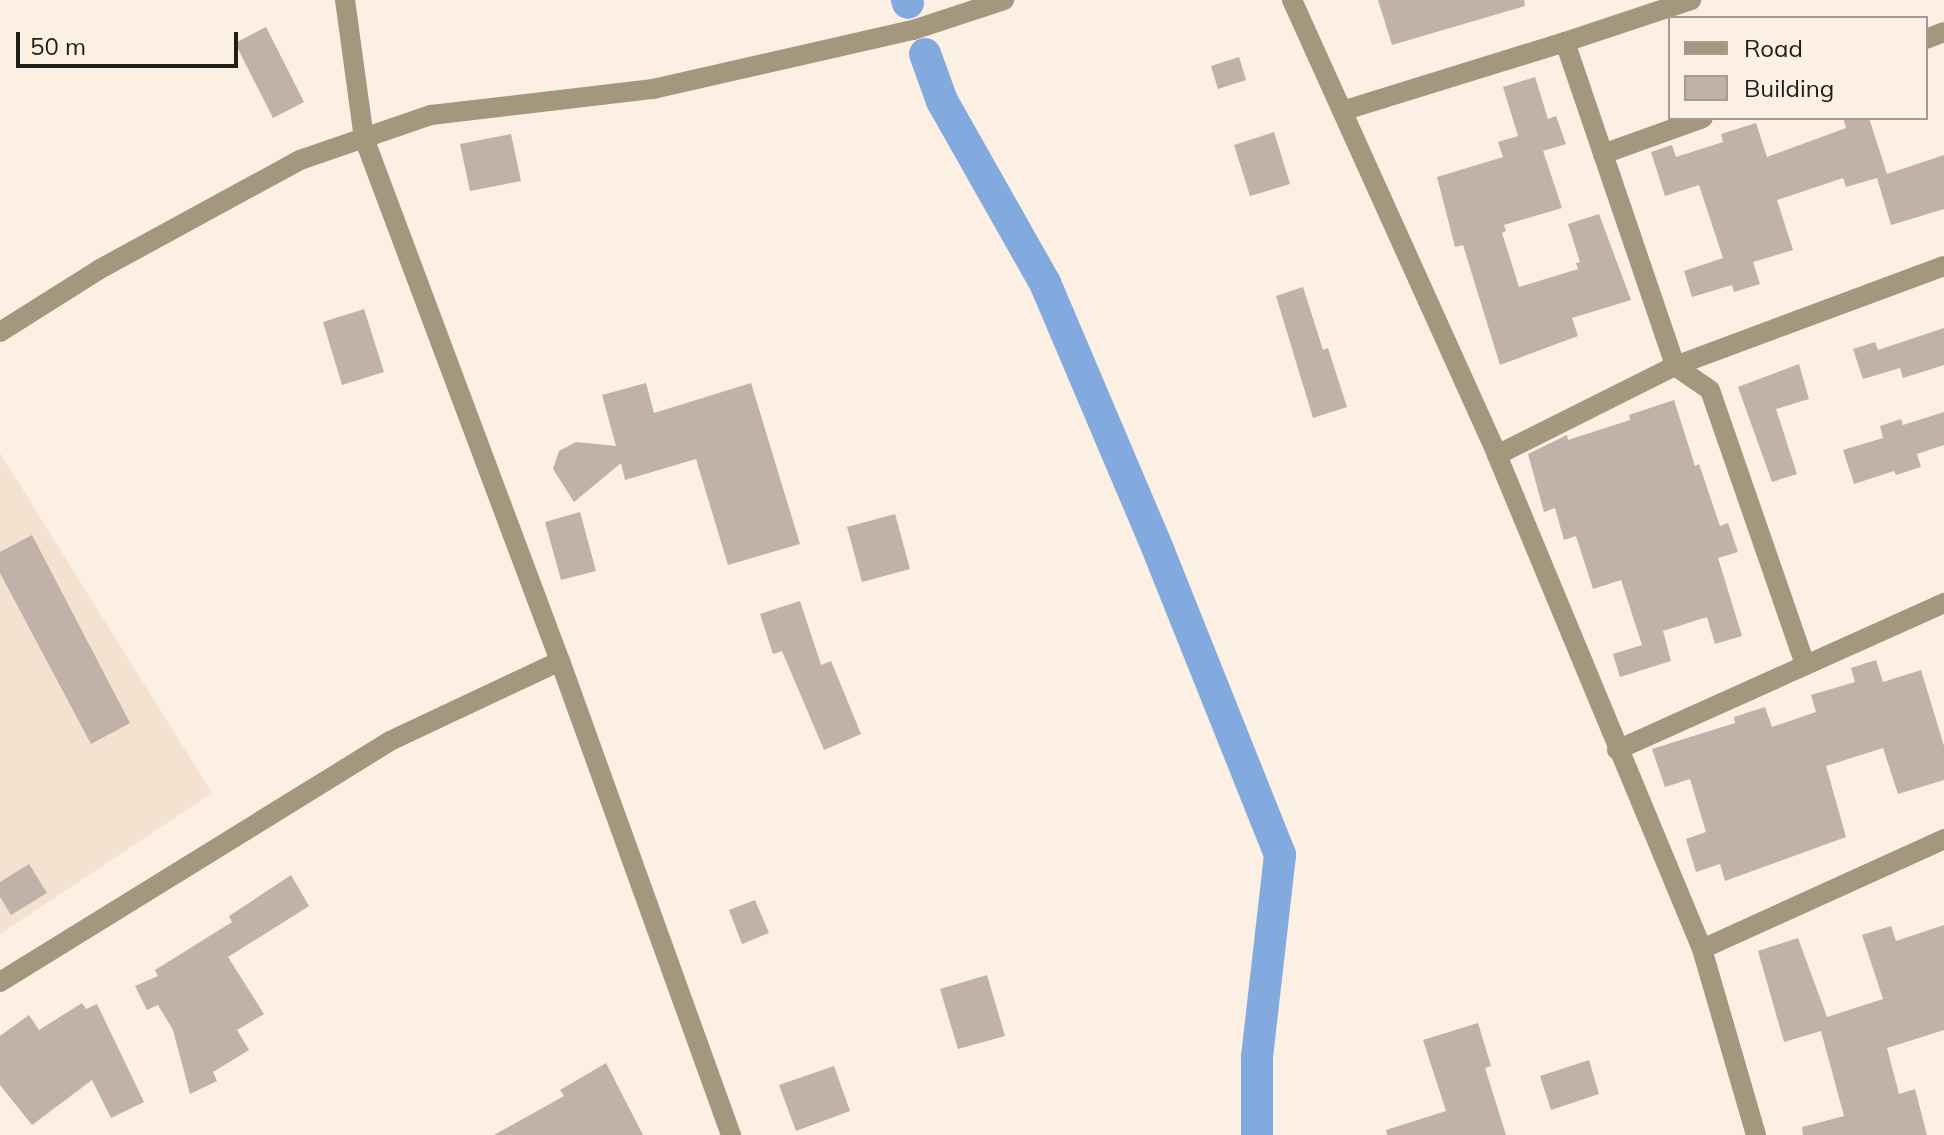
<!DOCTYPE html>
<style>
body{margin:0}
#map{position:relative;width:1944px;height:1135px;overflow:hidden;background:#fcefe3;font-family:Mulish,sans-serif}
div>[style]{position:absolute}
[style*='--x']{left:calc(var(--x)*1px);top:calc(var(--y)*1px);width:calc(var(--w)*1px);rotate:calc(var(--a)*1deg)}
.built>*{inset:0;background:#f5e1d0}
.canal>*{height:32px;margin:-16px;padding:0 16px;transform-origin:16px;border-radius:16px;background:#82aade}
.building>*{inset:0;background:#c0b1a9}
.minor>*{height:20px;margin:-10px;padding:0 10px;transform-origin:10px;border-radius:10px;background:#a4977d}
span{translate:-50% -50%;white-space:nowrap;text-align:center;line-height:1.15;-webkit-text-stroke:6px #fcefe3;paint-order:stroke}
.legend{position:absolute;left:1668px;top:16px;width:260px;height:104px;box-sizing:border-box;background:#fcefe3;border:2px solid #a49b92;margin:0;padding:10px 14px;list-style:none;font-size:24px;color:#211d18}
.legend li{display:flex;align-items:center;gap:16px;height:40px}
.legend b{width:40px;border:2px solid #a49b92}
.scale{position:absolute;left:16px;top:32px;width:222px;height:36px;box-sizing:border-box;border:4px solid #211d18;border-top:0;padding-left:10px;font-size:24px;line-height:28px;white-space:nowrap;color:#211d18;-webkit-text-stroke:6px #fcefe3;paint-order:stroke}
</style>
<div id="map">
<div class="built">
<div style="clip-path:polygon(0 453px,212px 793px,0 934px)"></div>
</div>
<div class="canal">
<div style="--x:907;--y:0;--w:3;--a:72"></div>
<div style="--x:925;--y:54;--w:50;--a:70.1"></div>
<div style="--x:942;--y:101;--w:209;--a:60.5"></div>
<div style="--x:1045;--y:283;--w:292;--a:67"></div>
<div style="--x:1159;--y:552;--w:326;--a:68.2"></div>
<div style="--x:1280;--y:855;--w:204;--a:96.5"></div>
<div style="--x:1257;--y:1058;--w:77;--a:90"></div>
</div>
<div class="building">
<div style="clip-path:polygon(1378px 0,1524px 0,1525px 6px,1392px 45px)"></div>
<div style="clip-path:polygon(266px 27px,304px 102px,273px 118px,235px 43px)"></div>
<div style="clip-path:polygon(1239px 57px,1246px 80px,1218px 89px,1211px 66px)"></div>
<div style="clip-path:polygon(1535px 77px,1548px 119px,1556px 116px,1566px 144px,1543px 151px,1562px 208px,1504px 225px,1506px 231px,1502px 233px,1519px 287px,1578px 269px,1576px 263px,1580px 262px,1568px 224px,1599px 214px,1631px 300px,1572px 318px,1578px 336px,1500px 365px,1463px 245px,1455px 247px,1437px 177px,1503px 157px,1498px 142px,1518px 136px,1503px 87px)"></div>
<div style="clip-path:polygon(1843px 118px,1869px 118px,1887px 174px,1944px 155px,1944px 209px,1891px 225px,1877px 178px,1846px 187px,1843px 178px,1777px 200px,1793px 250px,1753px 262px,1760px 284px,1734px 292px,1732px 285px,1692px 297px,1684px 271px,1723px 258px,1699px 185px,1665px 196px,1651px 152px,1672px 145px,1676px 157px,1723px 142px,1721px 134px,1756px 123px,1767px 157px,1846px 128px)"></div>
<div style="clip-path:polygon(1274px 132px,1290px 184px,1250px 196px,1234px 145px)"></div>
<div style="clip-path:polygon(511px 134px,521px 181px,470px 191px,460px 144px)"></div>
<div style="clip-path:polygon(1303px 287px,1323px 350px,1328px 348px,1347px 407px,1313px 418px,1276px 296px)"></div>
<div style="clip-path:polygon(364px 309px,384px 372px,342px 385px,323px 322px)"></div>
<div style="clip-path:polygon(1944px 328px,1944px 365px,1903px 378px,1900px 368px,1863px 379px,1853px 349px,1875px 342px,1878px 350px)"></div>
<div style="clip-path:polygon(1799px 364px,1809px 399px,1776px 409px,1797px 474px,1772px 482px,1738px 387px)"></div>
<div style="clip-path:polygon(646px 383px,654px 413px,751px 383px,800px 544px,728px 565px,696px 459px,625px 480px,621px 463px,574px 502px,553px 469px,559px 451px,576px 442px,616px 446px,602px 395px)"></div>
<div style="clip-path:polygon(1674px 400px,1695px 466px,1699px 464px,1720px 526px,1728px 523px,1738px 552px,1718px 558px,1742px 636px,1715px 644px,1707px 617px,1663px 631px,1671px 661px,1620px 677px,1613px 654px,1642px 645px,1621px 580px,1593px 589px,1576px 536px,1564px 540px,1555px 508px,1544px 512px,1528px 454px,1567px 435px,1568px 440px,1630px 420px,1629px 415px)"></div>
<div style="clip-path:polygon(1944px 412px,1944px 445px,1917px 454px,1921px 467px,1896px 475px,1894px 471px,1854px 484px,1843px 450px,1883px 438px,1880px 426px,1901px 419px,1903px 425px)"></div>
<div style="clip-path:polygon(580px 512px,596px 571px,561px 580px,545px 522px)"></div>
<div style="clip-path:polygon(895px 514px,910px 569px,862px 582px,847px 527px)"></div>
<div style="clip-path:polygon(32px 535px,130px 723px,91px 744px,0 573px,0 552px)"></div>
<div style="clip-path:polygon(800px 601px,821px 665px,831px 661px,861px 734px,824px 750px,782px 651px,773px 654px,760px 614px)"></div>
<div style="clip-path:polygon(1876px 660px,1883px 682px,1921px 670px,1944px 746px,1944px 780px,1898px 794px,1883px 748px,1826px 766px,1846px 837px,1725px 881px,1720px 864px,1696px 872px,1686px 839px,1706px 832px,1690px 779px,1665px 787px,1652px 749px,1735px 723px,1734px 717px,1765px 707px,1772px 727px,1816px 712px,1811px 695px,1855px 682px,1851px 668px)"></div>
<div style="clip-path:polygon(29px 864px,47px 893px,11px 915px,0 897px,0 882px)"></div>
<div style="clip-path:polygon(291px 875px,309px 906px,228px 957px,264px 1014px,237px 1030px,249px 1050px,213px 1072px,217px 1081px,190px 1094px,173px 1030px,158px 1005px,147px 1010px,135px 986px,158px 976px,155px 970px,232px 922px,229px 916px)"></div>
<div style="clip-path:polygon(755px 900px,769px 933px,742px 944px,729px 910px)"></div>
<div style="clip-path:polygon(1944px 925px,1944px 1030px,1887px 1048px,1899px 1094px,1915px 1089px,1927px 1135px,1803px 1135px,1802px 1127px,1844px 1116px,1821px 1031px,1784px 1042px,1758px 951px,1798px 938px,1827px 1017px,1883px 999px,1862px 935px,1891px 926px,1896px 941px)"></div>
<div style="clip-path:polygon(987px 975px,1005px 1036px,958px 1049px,940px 989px)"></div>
<div style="clip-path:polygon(82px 1003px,86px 1009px,97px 1004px,144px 1102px,111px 1118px,92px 1080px,32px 1125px,0 1085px,0 1036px,29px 1015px,39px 1030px)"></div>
<div style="clip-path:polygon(1478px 1023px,1491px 1066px,1485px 1068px,1506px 1135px,1387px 1135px,1386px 1130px,1446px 1111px,1423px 1040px)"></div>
<div style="clip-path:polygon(1589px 1060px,1599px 1094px,1551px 1110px,1540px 1076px)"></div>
<div style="clip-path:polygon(606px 1063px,643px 1135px,494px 1135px,564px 1096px,560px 1090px)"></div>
<div style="clip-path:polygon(834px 1066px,850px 1111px,796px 1131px,779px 1085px)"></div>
</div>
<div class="minor">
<div style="--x:345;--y:0;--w:139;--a:82.2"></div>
<div style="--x:364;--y:138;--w:559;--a:69.46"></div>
<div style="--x:560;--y:661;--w:504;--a:70.16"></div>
<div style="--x:1292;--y:0;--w:499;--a:65.7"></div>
<div style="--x:1497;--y:455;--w:535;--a:67.46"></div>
<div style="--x:1702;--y:949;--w:194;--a:73.8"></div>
<div style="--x:1926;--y:39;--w:19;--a:-21"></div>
<div style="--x:1565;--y:42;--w:133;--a:-18.4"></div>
<div style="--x:1342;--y:111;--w:233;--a:-17.2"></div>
<div style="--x:1565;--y:42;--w:342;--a:71.2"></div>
<div style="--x:1675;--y:366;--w:42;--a:34.4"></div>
<div style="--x:1710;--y:390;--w:291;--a:70.9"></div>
<div style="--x:1603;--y:154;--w:106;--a:-19.8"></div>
<div style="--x:0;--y:332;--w:118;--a:-32.2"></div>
<div style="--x:100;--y:269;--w:228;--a:-28.6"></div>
<div style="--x:300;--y:160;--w:139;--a:-19"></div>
<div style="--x:431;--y:115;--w:224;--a:-6.7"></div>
<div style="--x:653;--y:89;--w:267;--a:-12.8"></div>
<div style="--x:913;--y:30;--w:96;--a:-18.2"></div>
<div style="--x:1497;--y:455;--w:199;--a:-26.6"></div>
<div style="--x:1675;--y:366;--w:287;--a:-20.4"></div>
<div style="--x:1617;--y:750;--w:359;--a:-24.2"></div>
<div style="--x:1702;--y:949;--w:266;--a:-24.4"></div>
<div style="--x:0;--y:982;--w:458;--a:-31.7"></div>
<div style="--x:390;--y:741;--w:188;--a:-25.2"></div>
</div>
<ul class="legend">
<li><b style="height:10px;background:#a4977d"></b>Road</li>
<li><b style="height:22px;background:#c0b1a9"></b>Building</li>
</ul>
<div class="scale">50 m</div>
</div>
